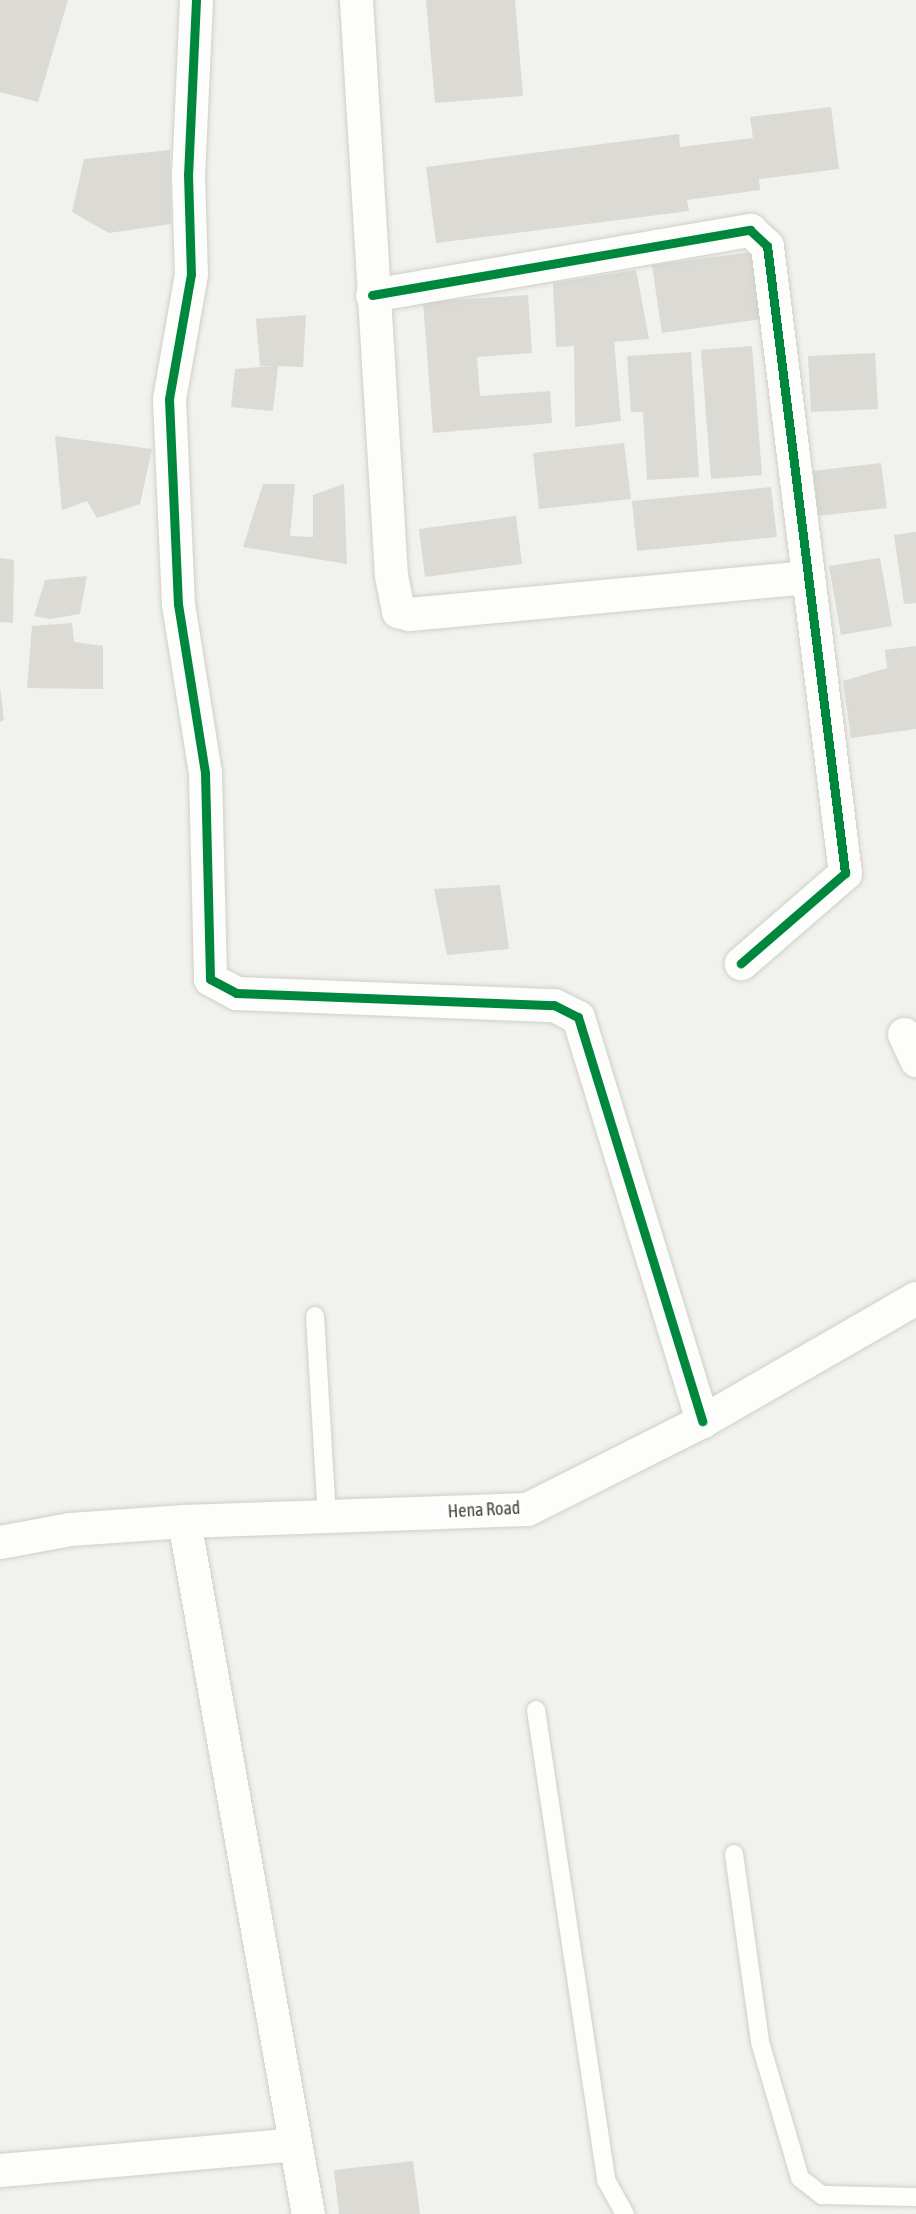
<!DOCTYPE html>
<style>
body{margin:0}
#map{position:relative;width:916px;height:2214px;overflow:hidden;background:#f1f1ed;font-family:"Asap Condensed",sans-serif}
div>[style]{position:absolute}
[style*='--x']{left:calc(var(--x)*1px);top:calc(var(--y)*1px);width:calc(var(--w)*1px);rotate:calc(var(--a)*1deg)}
.building>*{inset:0;background:#dbdad5}
.roads{filter:drop-shadow(0 0 2px #cfcfca) drop-shadow(0 0 2px #cfcfca)}
.service>*{height:18px;margin:-9px;padding:0 9px;transform-origin:9px;border-radius:9px;background:#fdfdfc}
.minor>*{height:33px;margin:-16.5px;padding:0 16.5px;transform-origin:16.5px;border-radius:16.5px;background:#fdfdfc}
.cycleway>*{height:9px;margin:-4.5px;padding:0 4.5px;transform-origin:4.5px;border-radius:4.5px;background:#00873e}
span{translate:-50% -50%;white-space:nowrap;text-align:center;line-height:1.15;-webkit-text-stroke:6px #fff;paint-order:stroke}
.street-label{font-size:18px;color:#464439}
</style>
<div id="map">
<div class="building">
<div style="clip-path:polygon(0 0,68px 0,38px 102px,0 92px)"></div>
<div style="clip-path:polygon(426px 0,515px 0,523px 96px,435px 103px)"></div>
<div style="clip-path:polygon(831px 107px,839px 169px,759px 179px,760px 190px,687px 200px,689px 211px,436px 243px,426px 167px,679px 134px,680px 147px,753px 138px,750px 117px)"></div>
<div style="clip-path:polygon(170px 150px,171px 224px,109px 233px,72px 212px,84px 159px)"></div>
<div style="clip-path:polygon(753px 252px,762px 319px,662px 333px,652px 265px)"></div>
<div style="clip-path:polygon(636px 270px,649px 339px,614px 342px,621px 421px,575px 427px,574px 346px,556px 347px,553px 283px)"></div>
<div style="clip-path:polygon(528px 295px,532px 353px,477px 357px,480px 396px,550px 391px,552px 423px,433px 433px,423px 302px)"></div>
<div style="clip-path:polygon(306px 315px,303px 367px,278px 366px,273px 411px,231px 407px,235px 369px,274px 366px,260px 366px,256px 319px)"></div>
<div style="clip-path:polygon(752px 346px,762px 475px,711px 479px,701px 350px)"></div>
<div style="clip-path:polygon(691px 352px,699px 477px,647px 480px,643px 412px,631px 412px,627px 356px)"></div>
<div style="clip-path:polygon(875px 353px,878px 409px,811px 412px,808px 356px)"></div>
<div style="clip-path:polygon(55px 436px,152px 449px,140px 504px,97px 518px,87px 501px,62px 510px)"></div>
<div style="clip-path:polygon(624px 443px,631px 499px,539px 509px,533px 453px)"></div>
<div style="clip-path:polygon(881px 463px,887px 508px,818px 516px,813px 471px)"></div>
<div style="clip-path:polygon(263px 484px,295px 484px,290px 536px,313px 537px,313px 495px,344px 484px,347px 564px,243px 547px)"></div>
<div style="clip-path:polygon(771px 487px,777px 537px,637px 551px,632px 501px)"></div>
<div style="clip-path:polygon(516px 516px,522px 564px,425px 577px,419px 529px)"></div>
<div style="clip-path:polygon(916px 532px,916px 603px,904px 604px,894px 535px)"></div>
<div style="clip-path:polygon(0 558px,14px 560px,13px 623px,0 622px)"></div>
<div style="clip-path:polygon(880px 558px,892px 626px,841px 635px,829px 566px)"></div>
<div style="clip-path:polygon(87px 576px,80px 614px,50px 619px,34px 616px,45px 580px)"></div>
<div style="clip-path:polygon(72px 623px,74px 642px,103px 646px,103px 689px,27px 688px,32px 626px)"></div>
<div style="clip-path:polygon(916px 646px,916px 729px,851px 738px,843px 681px,887px 668px,885px 650px)"></div>
<div style="clip-path:polygon(0 687px,4px 720px,0 722px)"></div>
<div style="clip-path:polygon(500px 885px,509px 949px,447px 955px,434px 889px)"></div>
<div style="clip-path:polygon(413px 2161px,420px 2214px,339px 2214px,334px 2170px)"></div>
</div>
<div class="roads">
<div class="service">
<div style="--x:315;--y:1316;--w:200;--a:86.6"></div>
<div style="--x:536;--y:1710;--w:475;--a:81.5"></div>
<div style="--x:606;--y:2180;--w:39;--a:61"></div>
<div style="--x:734;--y:1854;--w:190;--a:82.1"></div>
<div style="--x:760;--y:2042;--w:142;--a:73.6"></div>
<div style="--x:800;--y:2178;--w:28;--a:38"></div>
<div style="--x:822;--y:2195;--w:94;--a:1.2"></div>
</div>
<div class="minor">
<div style="--x:196;--y:0;--w:174;--a:92.6"></div>
<div style="--x:188;--y:174;--w:100;--a:88.3"></div>
<div style="--x:191;--y:274;--w:127;--a:100"></div>
<div style="--x:169;--y:399;--w:205;--a:87.5"></div>
<div style="--x:178;--y:604;--w:171;--a:80.9"></div>
<div style="--x:205;--y:773;--w:206;--a:88.6"></div>
<div style="--x:210;--y:979;--w:30;--a:28"></div>
<div style="--x:236;--y:993;--w:318;--a:2.2"></div>
<div style="--x:554;--y:1005;--w:27;--a:27"></div>
<div style="--x:578;--y:1017;--w:423;--a:72.9"></div>
<div style="--x:356;--y:0;--w:576;--a:86.52"></div>
<div style="--x:391;--y:575;--w:37;--a:79"></div>
<div style="--x:398;--y:611;--w:11;--a:15"></div>
<div style="--x:409;--y:614;--w:400;--a:-5.3"></div>
<div style="--x:372;--y:295;--w:384;--a:-9.8"></div>
<div style="--x:750;--y:230;--w:23;--a:43"></div>
<div style="--x:767;--y:246;--w:632;--a:82.91"></div>
<div style="--x:845;--y:873;--w:138;--a:139.1"></div>
<div style="--x:904;--y:1034;--w:29;--a:65"></div>
<div style="--x:184;--y:1521;--w:704;--a:79.86"></div>
<div style="--x:0;--y:1542;--w:71;--a:-10.5"></div>
<div style="--x:70;--y:1529;--w:114;--a:-4"></div>
<div style="--x:184;--y:1521;--w:343;--a:-2"></div>
<div style="--x:527;--y:1509;--w:196;--a:-26.7"></div>
<div style="--x:702;--y:1421;--w:247;--a:-29.9"></div>
<div style="--x:0;--y:2170;--w:296;--a:-5"></div>
</div>
</div>
<div class="cycleway">
<div style="--x:196;--y:0;--w:174;--a:92.6"></div>
<div style="--x:188;--y:174;--w:100;--a:88.3"></div>
<div style="--x:191;--y:274;--w:127;--a:100"></div>
<div style="--x:169;--y:399;--w:205;--a:87.5"></div>
<div style="--x:178;--y:604;--w:171;--a:80.9"></div>
<div style="--x:205;--y:773;--w:206;--a:88.6"></div>
<div style="--x:210;--y:979;--w:30;--a:28"></div>
<div style="--x:236;--y:993;--w:318;--a:2.2"></div>
<div style="--x:554;--y:1005;--w:27;--a:27"></div>
<div style="--x:578;--y:1017;--w:423;--a:72.9"></div>
<div style="--x:372;--y:295;--w:384;--a:-9.8"></div>
<div style="--x:750;--y:230;--w:23;--a:43"></div>
<div style="--x:767;--y:246;--w:632;--a:82.91"></div>
<div style="--x:845;--y:873;--w:138;--a:139.1"></div>
</div>
<div class="street-label">
<span style="left:484px;top:1510px;rotate:-3deg">Hena Road</span>
</div>
</div>
